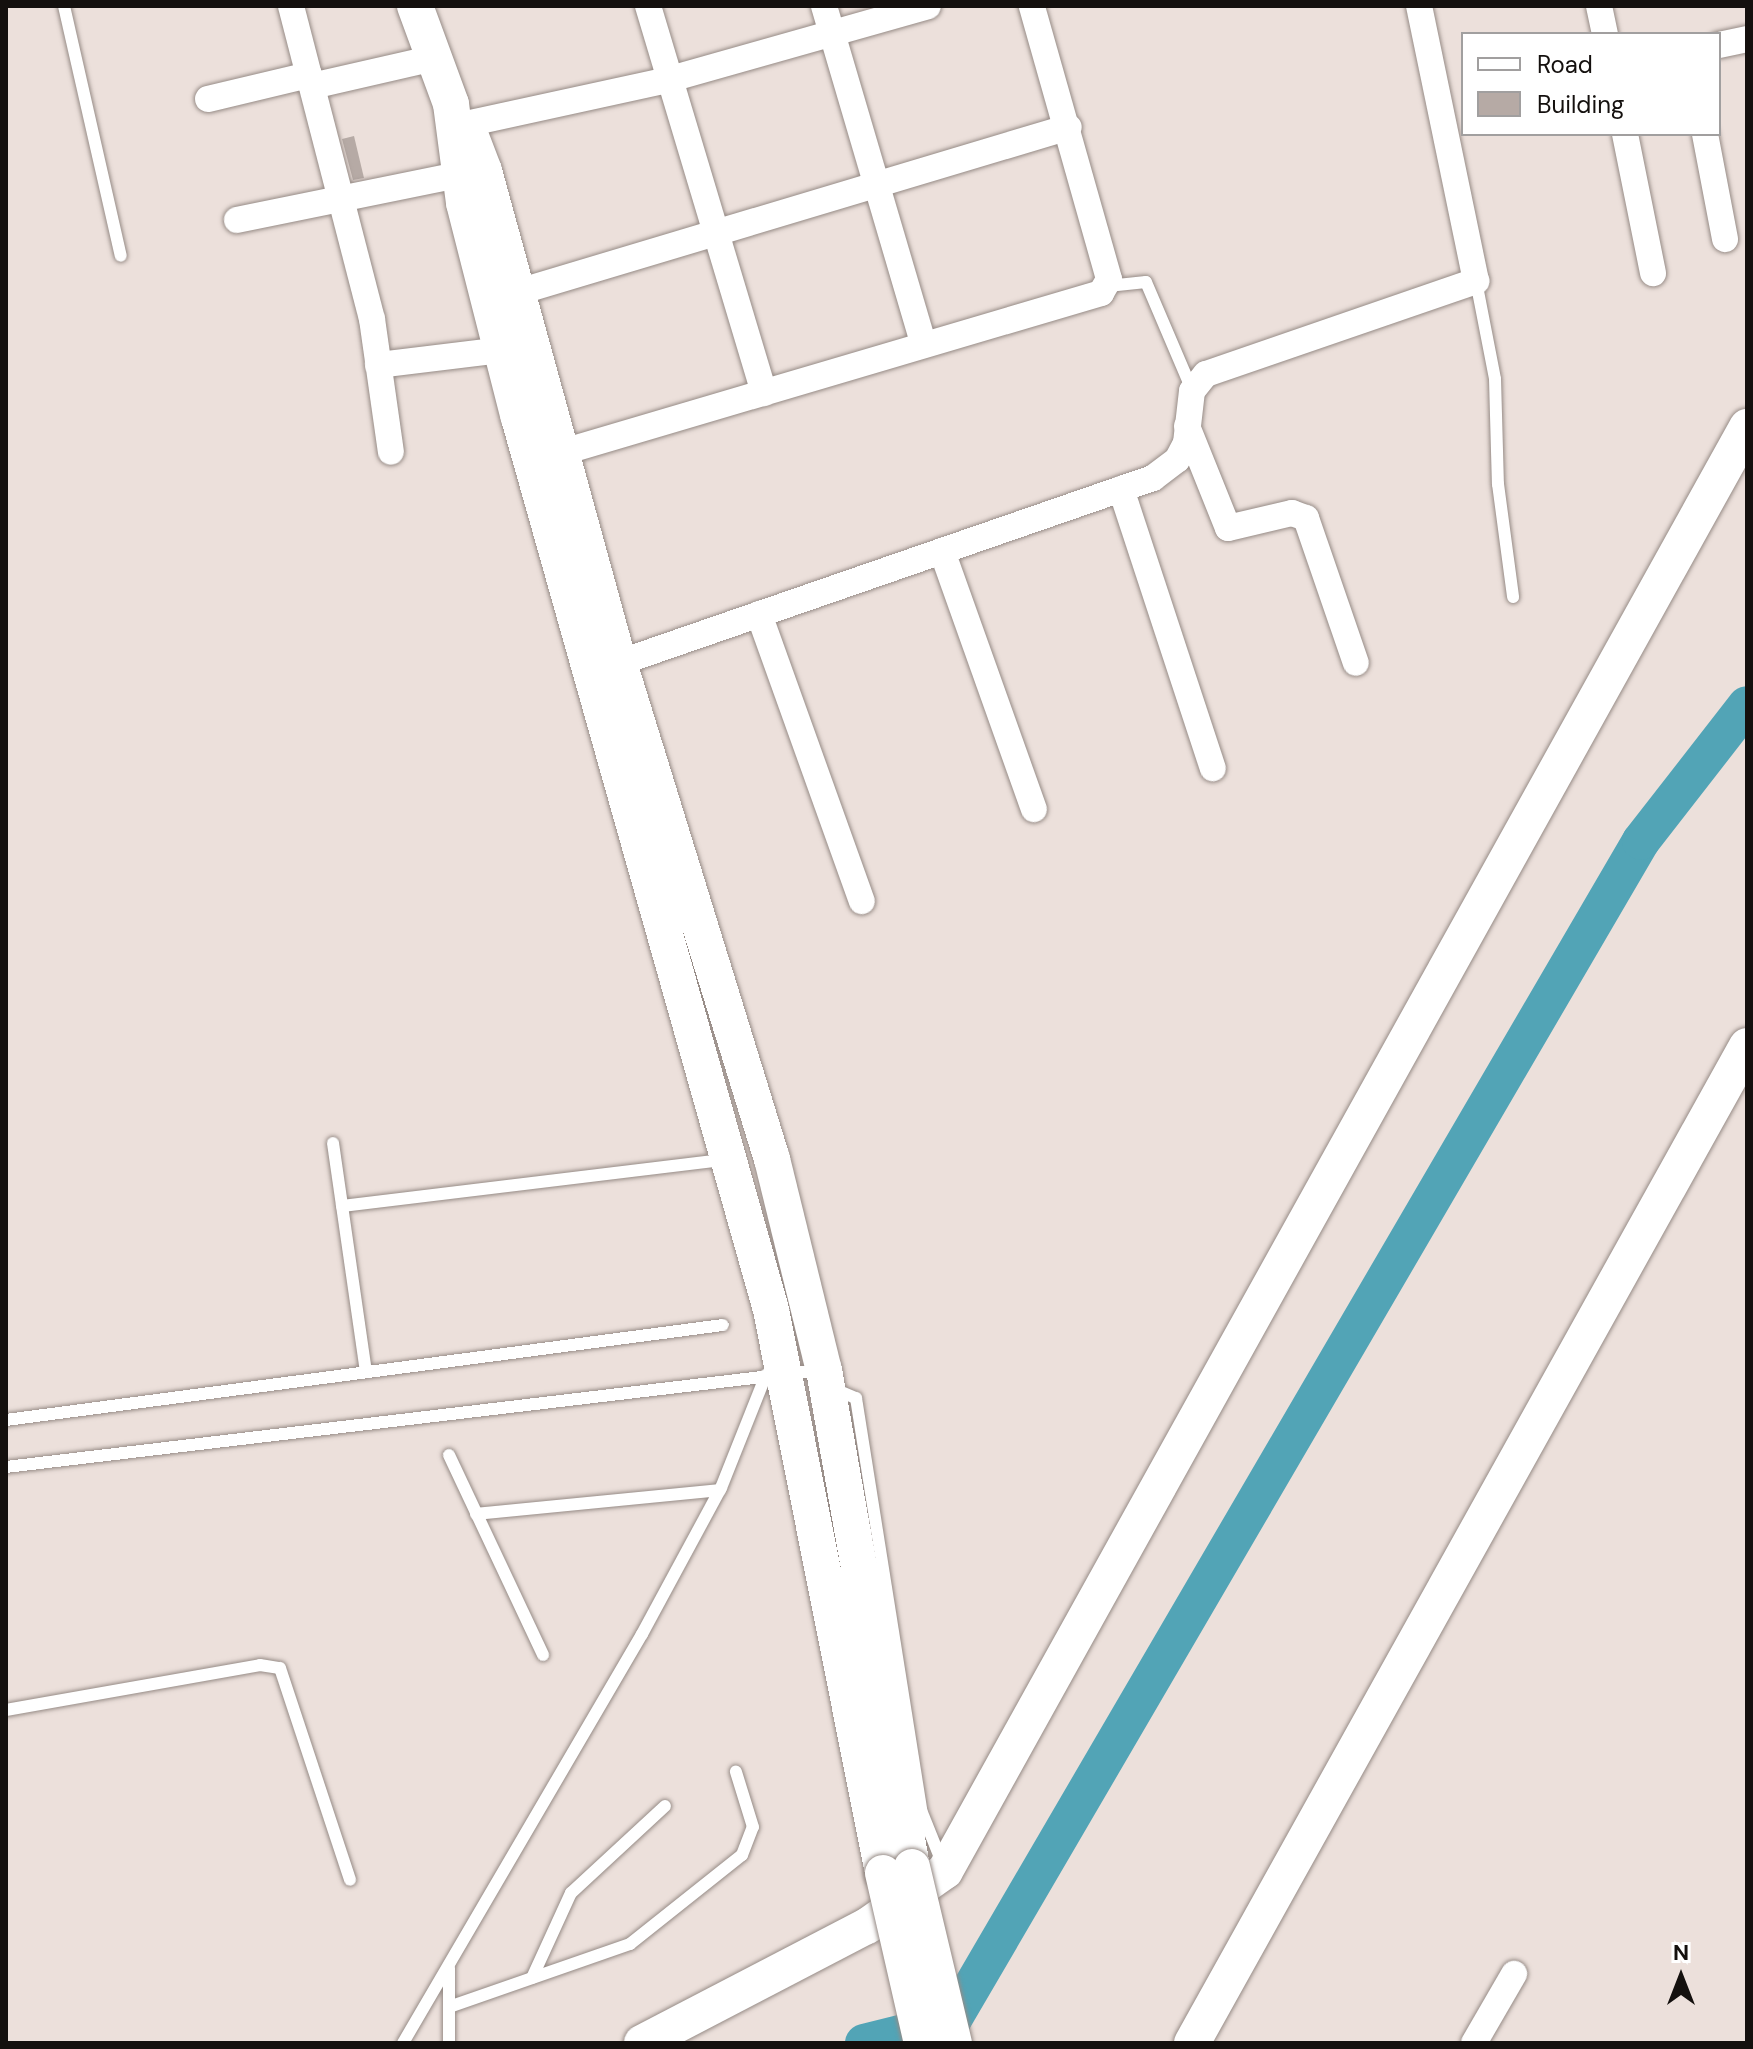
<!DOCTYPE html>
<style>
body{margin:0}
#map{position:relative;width:1753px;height:2049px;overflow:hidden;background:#ece0db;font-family:"DM Sans",sans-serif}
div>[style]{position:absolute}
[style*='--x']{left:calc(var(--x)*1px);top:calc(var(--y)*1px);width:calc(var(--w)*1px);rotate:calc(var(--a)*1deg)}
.river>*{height:38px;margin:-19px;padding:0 19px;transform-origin:19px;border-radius:19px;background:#52a4b6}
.building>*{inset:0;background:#b6aaa5}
.roads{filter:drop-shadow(0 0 2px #968b86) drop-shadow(0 0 2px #968b86)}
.lane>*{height:12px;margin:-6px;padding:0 6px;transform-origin:6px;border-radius:6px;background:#fff}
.street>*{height:26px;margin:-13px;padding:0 13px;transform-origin:13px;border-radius:13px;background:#fff}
.secondary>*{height:36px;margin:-18px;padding:0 18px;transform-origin:18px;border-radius:18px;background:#fff}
.bridges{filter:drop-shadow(0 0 2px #968b86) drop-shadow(0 0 2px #968b86)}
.secondary-bridge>*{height:36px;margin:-18px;padding:0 18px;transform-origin:18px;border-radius:18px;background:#fff}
span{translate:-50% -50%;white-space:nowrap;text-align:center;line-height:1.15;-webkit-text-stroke:7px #fff;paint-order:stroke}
.frame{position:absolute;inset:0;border:8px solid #14100e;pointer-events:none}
.legend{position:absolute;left:1461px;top:32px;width:260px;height:104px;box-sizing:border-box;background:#fff;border:2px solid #a19f9f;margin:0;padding:10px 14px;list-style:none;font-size:24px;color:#14100e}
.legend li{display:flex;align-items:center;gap:16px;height:40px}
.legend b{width:40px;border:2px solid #a19f9f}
.north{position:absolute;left:1641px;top:1937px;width:80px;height:80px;-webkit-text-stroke:6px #fff;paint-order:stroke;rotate:0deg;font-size:22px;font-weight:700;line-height:32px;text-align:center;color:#14100e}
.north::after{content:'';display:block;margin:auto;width:28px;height:36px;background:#14100e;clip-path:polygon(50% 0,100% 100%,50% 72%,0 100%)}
</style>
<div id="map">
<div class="river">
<div style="--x:864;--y:2043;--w:91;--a:-14"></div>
<div style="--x:952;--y:2021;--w:1366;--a:-59.72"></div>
<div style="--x:1641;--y:841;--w:172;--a:-52.1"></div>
</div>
<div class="building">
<div style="clip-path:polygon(354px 136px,364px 178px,353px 180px,342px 139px)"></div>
</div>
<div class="roads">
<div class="lane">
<div style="--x:64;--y:6;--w:256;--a:77.2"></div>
<div style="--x:1476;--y:281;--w:100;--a:79"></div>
<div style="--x:1495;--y:379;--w:105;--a:88.4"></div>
<div style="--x:1498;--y:484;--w:114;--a:82.4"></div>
<div style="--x:1108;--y:286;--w:38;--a:-6"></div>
<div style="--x:1146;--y:282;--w:117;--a:66.9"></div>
<div style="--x:333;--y:1143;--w:231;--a:81.8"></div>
<div style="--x:342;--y:1206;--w:385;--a:-6.9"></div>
<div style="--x:832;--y:1388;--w:26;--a:23"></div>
<div style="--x:856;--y:1398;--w:417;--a:81"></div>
<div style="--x:921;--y:1810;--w:59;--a:68.2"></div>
<div style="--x:6;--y:1420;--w:723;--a:-7.55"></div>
<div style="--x:449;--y:1455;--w:221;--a:64.8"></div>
<div style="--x:6;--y:1467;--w:821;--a:-6.79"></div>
<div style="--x:476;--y:1514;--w:245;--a:-5.6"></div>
<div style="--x:6;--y:1710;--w:258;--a:-10"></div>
<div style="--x:260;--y:1665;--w:20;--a:9"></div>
<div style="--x:280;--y:1668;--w:223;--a:71.7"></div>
<div style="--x:449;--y:1968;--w:75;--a:90"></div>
<div style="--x:532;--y:1978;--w:94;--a:-65.4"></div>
<div style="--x:571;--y:1893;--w:128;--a:-42.8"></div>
<div style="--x:449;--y:2007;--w:192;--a:-19.2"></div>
<div style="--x:630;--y:1944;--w:143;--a:-38.5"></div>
<div style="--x:742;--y:1855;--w:30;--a:-69"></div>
<div style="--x:753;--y:1827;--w:58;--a:-107.2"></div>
<div style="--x:403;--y:2043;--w:474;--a:-59.7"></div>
<div style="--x:642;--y:1634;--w:166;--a:-61.6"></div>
<div style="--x:721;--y:1488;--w:122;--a:-68.3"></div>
</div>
<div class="street">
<div style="--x:291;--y:6;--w:323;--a:75.5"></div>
<div style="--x:372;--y:319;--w:134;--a:81.9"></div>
<div style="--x:648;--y:6;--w:404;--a:73.3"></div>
<div style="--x:824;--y:6;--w:353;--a:73.6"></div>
<div style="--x:1599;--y:6;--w:29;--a:78"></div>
<div style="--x:1719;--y:45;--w:29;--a:-12"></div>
<div style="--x:312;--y:86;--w:125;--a:-12.9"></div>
<div style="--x:208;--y:99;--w:104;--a:-13.4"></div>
<div style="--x:466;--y:124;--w:206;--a:-12.3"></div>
<div style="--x:667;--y:80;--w:271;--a:-15.8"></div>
<div style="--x:1625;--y:134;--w:142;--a:78.6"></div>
<div style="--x:1705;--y:134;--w:107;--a:79.2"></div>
<div style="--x:237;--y:220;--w:245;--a:-11.5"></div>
<div style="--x:515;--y:293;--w:578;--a:-16.68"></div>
<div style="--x:378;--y:365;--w:125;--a:-6.9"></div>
<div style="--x:1187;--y:426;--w:110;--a:68.1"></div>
<div style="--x:1228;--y:528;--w:66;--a:-13.2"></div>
<div style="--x:1292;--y:513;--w:15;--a:20"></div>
<div style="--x:1306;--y:518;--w:153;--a:71"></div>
<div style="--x:546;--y:457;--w:579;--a:-16.46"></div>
<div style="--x:1101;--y:293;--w:16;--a:-60"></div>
<div style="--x:1109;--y:279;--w:284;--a:-105.8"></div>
<div style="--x:1121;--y:489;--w:294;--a:71.8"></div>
<div style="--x:942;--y:551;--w:274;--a:70.4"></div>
<div style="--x:759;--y:614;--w:305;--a:70.3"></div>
<div style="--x:604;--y:668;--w:581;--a:-19.09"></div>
<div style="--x:1153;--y:478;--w:30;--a:-37"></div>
<div style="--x:1177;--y:460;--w:19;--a:-62"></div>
<div style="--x:1186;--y:443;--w:52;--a:-83.4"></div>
<div style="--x:1192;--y:391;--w:22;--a:-51"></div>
<div style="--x:1206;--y:374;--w:286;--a:-19"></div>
<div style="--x:1476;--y:281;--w:281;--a:-101.7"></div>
<div style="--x:1474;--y:2043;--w:80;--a:-59.9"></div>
</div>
<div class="secondary">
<div style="--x:415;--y:6;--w:104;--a:69.8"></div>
<div style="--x:451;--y:104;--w:100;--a:82.5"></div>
<div style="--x:464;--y:203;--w:222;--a:75.7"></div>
<div style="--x:519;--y:418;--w:927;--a:74.22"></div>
<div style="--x:771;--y:1310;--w:574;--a:78.75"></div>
<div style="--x:468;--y:129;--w:45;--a:69.1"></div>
<div style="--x:484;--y:171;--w:510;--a:74.66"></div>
<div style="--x:619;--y:663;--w:519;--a:72.86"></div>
<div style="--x:772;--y:1159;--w:217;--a:76.2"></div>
<div style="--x:824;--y:1370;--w:505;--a:79.96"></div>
<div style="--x:642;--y:2043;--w:254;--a:-27.5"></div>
<div style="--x:867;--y:1926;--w:95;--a:-35.2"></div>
<div style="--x:945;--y:1871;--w:1652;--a:-60.95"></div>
<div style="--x:1192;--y:2043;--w:1141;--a:-60.9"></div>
</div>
</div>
<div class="bridges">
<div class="secondary-bridge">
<div style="--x:912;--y:1867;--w:181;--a:76.6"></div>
<div style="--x:883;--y:1873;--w:174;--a:77.1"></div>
</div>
</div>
<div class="frame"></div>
<ul class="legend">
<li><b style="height:10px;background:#fff"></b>Road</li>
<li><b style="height:22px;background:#b6aaa5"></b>Building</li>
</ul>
<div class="north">N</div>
</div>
